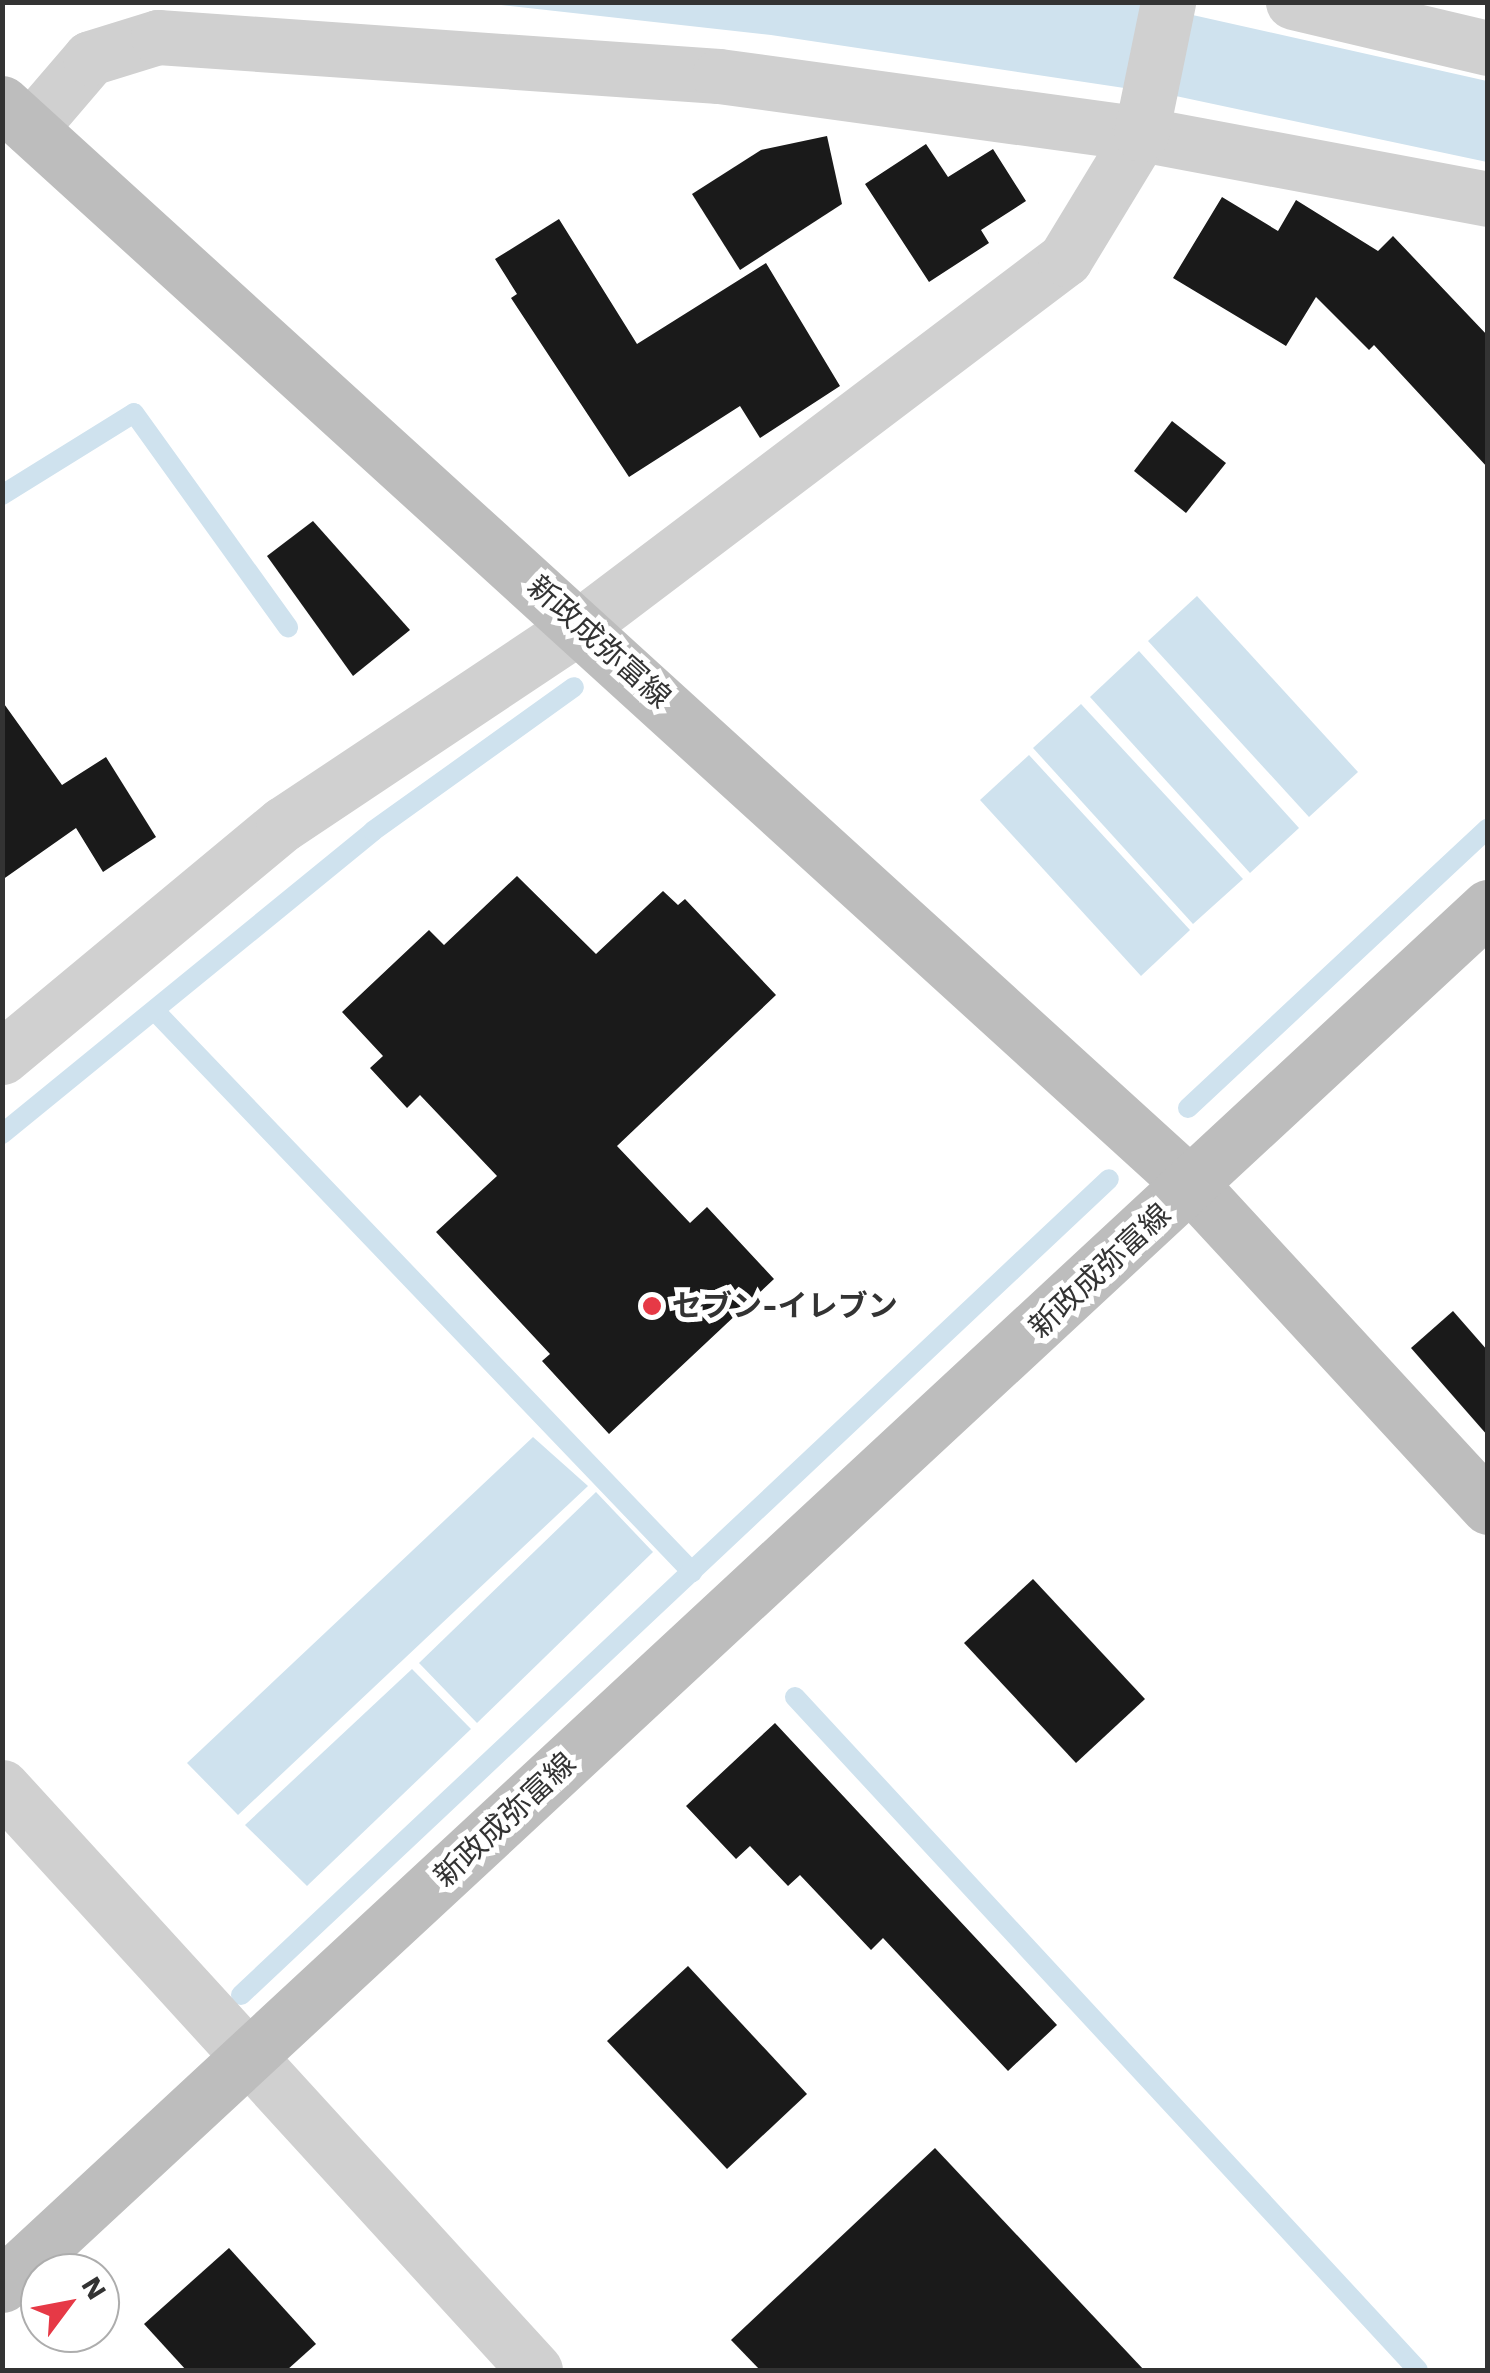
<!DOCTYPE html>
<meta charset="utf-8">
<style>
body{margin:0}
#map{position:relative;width:1490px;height:2373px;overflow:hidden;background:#fff;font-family:"Work Sans","Noto Sans JP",sans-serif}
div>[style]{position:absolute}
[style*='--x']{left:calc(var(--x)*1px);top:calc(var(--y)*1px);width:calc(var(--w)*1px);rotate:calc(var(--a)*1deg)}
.water>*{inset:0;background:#cfe2ee}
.stream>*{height:20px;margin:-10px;padding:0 10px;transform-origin:10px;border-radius:10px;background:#cfe2ee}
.building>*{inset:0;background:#1a1a1a}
.street>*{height:55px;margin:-27.5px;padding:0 27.5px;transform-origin:27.5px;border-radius:27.5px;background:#d0d0d0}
.secondary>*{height:55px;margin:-27.5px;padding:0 27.5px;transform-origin:27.5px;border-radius:27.5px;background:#bdbdbd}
.dots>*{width:28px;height:28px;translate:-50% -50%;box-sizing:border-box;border:5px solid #fff;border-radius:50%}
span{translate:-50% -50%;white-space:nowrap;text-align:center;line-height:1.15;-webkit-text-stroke:10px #fff;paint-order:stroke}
.street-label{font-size:30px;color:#333}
.poi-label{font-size:30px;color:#333;font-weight:700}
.left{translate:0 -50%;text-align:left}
.frame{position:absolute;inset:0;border:5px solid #333;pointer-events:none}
.north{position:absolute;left:20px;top:2253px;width:100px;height:100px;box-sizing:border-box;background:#fff;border:2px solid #adadad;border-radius:50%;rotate:58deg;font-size:28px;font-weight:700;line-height:40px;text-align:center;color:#333}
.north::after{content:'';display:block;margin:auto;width:35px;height:45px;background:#e63946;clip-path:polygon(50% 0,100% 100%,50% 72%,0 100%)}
</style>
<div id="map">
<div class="water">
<div style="clip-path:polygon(483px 3px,1139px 3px,1487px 81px,1487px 162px,1171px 95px,771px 35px)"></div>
<div style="clip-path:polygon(1197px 596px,1358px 772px,1309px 817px,1148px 641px)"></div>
<div style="clip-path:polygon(1139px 651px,1299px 828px,1250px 873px,1090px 697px)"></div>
<div style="clip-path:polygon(1081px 704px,1243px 879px,1193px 924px,1033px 748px)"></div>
<div style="clip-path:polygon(1029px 755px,1190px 930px,1141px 976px,980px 800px)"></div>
<div style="clip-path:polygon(533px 1437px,588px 1486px,238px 1815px,187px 1763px)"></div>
<div style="clip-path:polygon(596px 1492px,653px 1552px,477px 1723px,419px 1663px)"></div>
<div style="clip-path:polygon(412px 1669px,471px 1729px,307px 1886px,245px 1825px)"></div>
</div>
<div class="stream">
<div style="--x:2;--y:495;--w:155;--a:-31.8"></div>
<div style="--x:134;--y:413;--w:264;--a:54.3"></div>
<div style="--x:155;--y:1011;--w:777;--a:46.25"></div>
<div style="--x:1188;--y:1108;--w:410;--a:-43"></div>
<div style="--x:2;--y:1134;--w:479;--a:-39.2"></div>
<div style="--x:373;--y:831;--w:247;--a:-35.6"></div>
<div style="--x:795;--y:1697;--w:917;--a:47.21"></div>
<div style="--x:241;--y:1995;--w:1191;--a:-43.23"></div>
</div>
<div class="building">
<div style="clip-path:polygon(827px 136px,842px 204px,740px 270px,692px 194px,761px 150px)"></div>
<div style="clip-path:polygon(926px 144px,948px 177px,993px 149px,1026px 201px,981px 230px,989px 243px,929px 282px,865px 184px)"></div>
<div style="clip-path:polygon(1222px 197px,1278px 231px,1296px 200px,1378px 251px,1393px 236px,1488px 336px,1488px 468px,1374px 345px,1369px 350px,1316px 297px,1286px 346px,1173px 278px)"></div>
<div style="clip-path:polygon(559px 219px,637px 344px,766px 263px,840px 386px,760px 438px,740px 406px,629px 477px,511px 298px,517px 294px,495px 259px)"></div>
<div style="clip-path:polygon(1172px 421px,1226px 463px,1186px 513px,1134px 471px)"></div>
<div style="clip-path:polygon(313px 521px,410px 630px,353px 676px,267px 556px)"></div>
<div style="clip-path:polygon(2px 701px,62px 785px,106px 757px,156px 837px,103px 872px,76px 828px,2px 880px)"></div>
<div style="clip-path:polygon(517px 876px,596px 954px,663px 891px,678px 905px,685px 899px,776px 995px,617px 1146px,690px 1223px,707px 1207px,774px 1279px,609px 1434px,542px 1361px,550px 1354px,436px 1232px,497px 1176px,420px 1095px,407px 1108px,370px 1068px,383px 1056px,342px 1012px,429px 930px,444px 945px)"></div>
<div style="clip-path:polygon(1453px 1311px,1488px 1351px,1488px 1436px,1411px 1348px)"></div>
<div style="clip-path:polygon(1033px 1579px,1145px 1699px,1076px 1763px,964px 1643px)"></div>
<div style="clip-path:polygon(775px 1723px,1057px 2025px,1008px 2071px,883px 1938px,871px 1950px,800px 1875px,788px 1886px,750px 1846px,736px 1859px,686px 1806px)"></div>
<div style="clip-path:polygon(688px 1966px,807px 2094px,727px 2169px,607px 2041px)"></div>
<div style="clip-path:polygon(935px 2148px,1144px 2370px,760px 2370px,731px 2340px)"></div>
<div style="clip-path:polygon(229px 2248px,316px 2344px,287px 2370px,186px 2370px,144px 2324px)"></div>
</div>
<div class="street">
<div style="--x:1293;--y:2;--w:200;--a:13.3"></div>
<div style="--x:30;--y:128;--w:92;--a:-49.4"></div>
<div style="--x:90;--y:58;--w:71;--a:-17.2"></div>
<div style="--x:158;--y:37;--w:562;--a:3.98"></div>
<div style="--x:719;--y:76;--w:426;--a:7.8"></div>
<div style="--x:1141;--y:134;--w:353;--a:10.6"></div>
<div style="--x:2;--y:1057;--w:365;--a:-39.7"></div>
<div style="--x:283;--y:824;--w:358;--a:-33.7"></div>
<div style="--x:581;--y:625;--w:607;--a:-37.1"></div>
<div style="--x:1065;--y:259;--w:146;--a:-58.7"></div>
<div style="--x:1141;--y:134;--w:135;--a:-78.4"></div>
<div style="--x:2;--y:1787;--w:790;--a:47.57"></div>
</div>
<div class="secondary">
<div style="--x:2;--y:103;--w:1609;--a:42.3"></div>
<div style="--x:1192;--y:1186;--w:437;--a:47.3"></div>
<div style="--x:2;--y:2285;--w:2027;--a:-42.84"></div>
</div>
<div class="dots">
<div style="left:652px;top:1306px;background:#e63946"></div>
</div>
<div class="street-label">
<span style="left:599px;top:642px;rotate:42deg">新政成弥富線</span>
<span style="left:1100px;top:1271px;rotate:-43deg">新政成弥富線</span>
<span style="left:505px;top:1820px;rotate:-43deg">新政成弥富線</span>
</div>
<div class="poi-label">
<span class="left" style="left:672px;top:1306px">セブン-イレブン</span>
</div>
<div class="frame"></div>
<div class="north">N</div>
</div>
